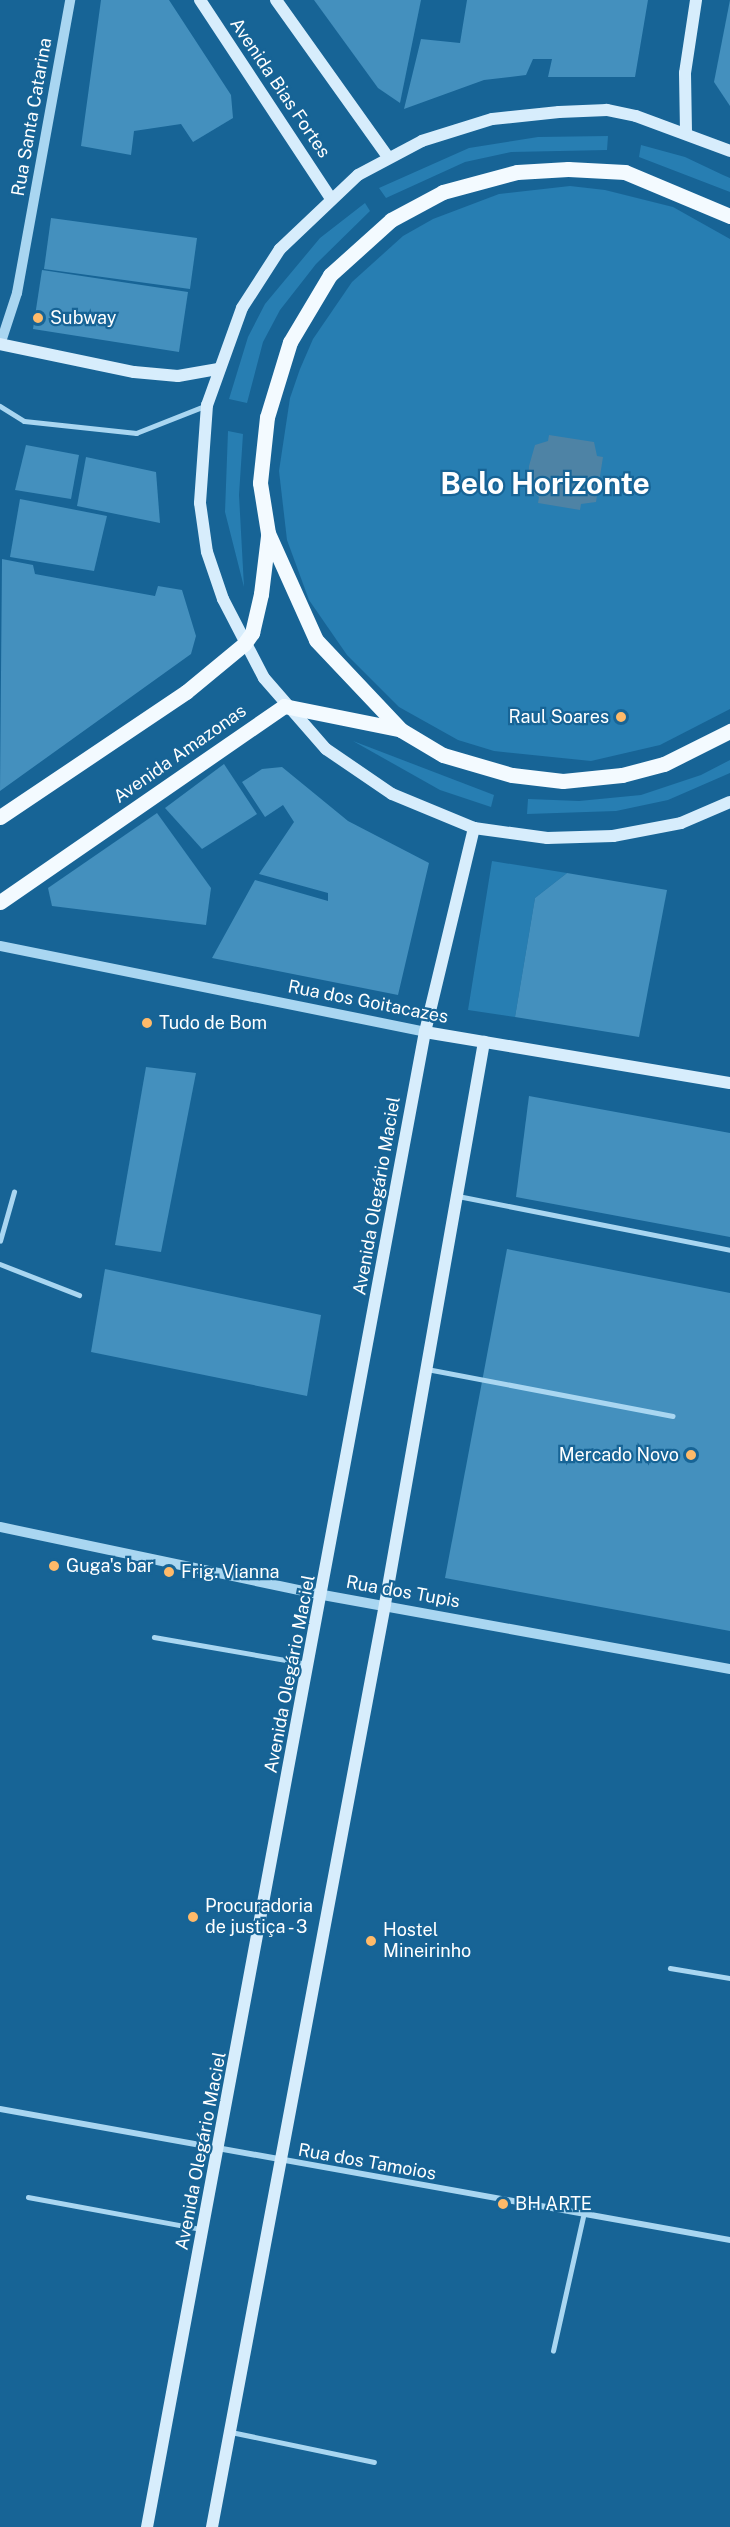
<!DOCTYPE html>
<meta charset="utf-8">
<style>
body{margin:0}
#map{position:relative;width:730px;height:2527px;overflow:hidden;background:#176496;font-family:"Public Sans",sans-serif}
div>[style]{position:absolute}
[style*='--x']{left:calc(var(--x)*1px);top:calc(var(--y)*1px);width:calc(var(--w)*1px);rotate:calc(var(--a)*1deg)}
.green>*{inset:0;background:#277eb2}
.water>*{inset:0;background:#4e83a5}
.building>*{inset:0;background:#4490be}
.service>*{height:4.5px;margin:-2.25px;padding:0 2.25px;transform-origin:2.25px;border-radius:2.25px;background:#a9d6f1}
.pedestrian>*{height:5px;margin:-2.5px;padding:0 2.5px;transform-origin:2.5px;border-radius:2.5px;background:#a9d6f1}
.minor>*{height:6px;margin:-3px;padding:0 3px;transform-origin:3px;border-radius:3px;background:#a9d6f1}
.tertiary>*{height:10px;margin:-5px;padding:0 5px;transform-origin:5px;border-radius:5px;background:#a9d6f1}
.secondary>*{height:12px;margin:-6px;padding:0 6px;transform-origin:6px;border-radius:6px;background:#d7edfc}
.primary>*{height:15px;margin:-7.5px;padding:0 7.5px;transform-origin:7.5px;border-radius:7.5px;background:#f3faff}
.dots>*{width:16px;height:16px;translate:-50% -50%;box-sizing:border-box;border:3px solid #176496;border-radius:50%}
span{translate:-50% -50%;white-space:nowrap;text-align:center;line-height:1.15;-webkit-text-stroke:4.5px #176496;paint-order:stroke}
.street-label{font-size:18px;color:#fff}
.poi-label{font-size:18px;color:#fff}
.left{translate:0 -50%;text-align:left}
.right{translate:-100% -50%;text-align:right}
.town-label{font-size:30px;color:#fff;font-weight:700}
</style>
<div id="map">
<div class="green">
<div style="clip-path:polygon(608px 136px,607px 150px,511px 152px,465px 162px,386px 198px,379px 188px,469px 148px,538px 137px)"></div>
<div style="clip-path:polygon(641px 145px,685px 157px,723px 175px,730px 178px,730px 192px,639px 157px)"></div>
<div style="clip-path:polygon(570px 186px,605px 190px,673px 207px,730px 239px,730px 709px,660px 745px,591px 761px,494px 751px,458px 740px,399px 707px,347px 655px,309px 600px,287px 540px,279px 471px,290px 398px,300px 369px,313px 339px,352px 282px,403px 236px,433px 219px,499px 194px)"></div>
<div style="clip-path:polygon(365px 203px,370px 211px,316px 264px,280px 310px,263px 342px,247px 403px,229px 399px,248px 337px,265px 304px,320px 238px)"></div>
<div style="clip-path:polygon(228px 431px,243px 434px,239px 495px,244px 587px,225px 512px)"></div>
<div style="clip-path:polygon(353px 741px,494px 795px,491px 807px,440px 790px)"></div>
<div style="clip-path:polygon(730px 760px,730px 773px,668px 800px,616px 811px,527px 814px,528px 799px,579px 801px,641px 795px,701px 775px)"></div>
<div style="clip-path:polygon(492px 861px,567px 873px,535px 898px,515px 1017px,468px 1010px)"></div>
</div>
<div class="water">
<div style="clip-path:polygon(549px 435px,594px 442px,597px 456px,603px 457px,596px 502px,581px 504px,580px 510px,538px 503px,539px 497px,528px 488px,529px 466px,535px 445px,548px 441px)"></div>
</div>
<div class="building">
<div style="clip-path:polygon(101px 0,169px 0,231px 95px,233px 118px,193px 142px,181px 124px,134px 131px,131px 155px,81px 146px)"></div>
<div style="clip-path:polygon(314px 0,421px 0,400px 103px,378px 88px)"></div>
<div style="clip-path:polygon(467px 0,648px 0,635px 77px,548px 77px,552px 59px,533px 59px,526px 75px,484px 80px,404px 109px,421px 39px,460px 43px)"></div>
<div style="clip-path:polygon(730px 0,730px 106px,714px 82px)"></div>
<div style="clip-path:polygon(51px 218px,197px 238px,190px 289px,44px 269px)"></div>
<div style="clip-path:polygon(42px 270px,188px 292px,179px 352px,33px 329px)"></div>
<div style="clip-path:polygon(26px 445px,79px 455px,71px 499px,15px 490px)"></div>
<div style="clip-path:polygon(86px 457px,156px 472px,160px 523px,77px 506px)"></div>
<div style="clip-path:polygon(20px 499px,107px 516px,94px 571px,10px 557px)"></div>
<div style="clip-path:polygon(2px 559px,33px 565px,35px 574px,155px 596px,158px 586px,182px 590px,196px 636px,191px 654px,0 791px)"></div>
<div style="clip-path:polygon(224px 764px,257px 814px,202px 849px,165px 808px)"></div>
<div style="clip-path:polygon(282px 767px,348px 821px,429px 863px,398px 995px,212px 958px,255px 880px,328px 901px,328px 893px,259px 874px,294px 822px,283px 805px,265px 817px,242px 782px,262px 769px)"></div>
<div style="clip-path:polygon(157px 813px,211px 888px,206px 925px,52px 906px,48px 888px)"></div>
<div style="clip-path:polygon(567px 873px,667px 890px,639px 1037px,515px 1017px,535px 898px)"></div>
<div style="clip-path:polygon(146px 1067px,196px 1073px,161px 1252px,115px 1245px)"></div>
<div style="clip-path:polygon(529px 1096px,730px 1133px,730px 1237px,516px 1197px)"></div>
<div style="clip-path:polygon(507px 1249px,730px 1293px,730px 1631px,445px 1578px)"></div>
<div style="clip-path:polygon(105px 1269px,321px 1315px,307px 1396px,91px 1352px)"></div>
</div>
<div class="service">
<div style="--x:458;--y:1196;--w:277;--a:11.2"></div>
<div style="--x:0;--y:1241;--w:51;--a:-74.1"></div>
<div style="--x:0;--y:1264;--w:85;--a:21.4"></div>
<div style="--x:427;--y:1369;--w:250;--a:10.8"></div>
<div style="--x:154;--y:1637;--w:156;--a:9.9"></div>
<div style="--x:670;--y:1968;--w:61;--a:9.5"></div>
<div style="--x:28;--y:2197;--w:176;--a:10.5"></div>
<div style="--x:553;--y:2351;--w:137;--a:-77.4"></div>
<div style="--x:231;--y:2432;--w:146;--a:11.8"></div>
</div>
<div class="pedestrian">
<div style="--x:0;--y:406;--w:28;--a:32"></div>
<div style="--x:24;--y:421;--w:113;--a:6.1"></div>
<div style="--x:136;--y:433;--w:76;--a:-21.5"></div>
</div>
<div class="minor">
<div style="--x:0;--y:2109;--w:742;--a:10.17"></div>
</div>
<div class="tertiary">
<div style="--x:0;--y:345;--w:55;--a:-71.9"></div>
<div style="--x:17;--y:293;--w:298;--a:-79.7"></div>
<div style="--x:0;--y:946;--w:434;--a:11.4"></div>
<div style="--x:0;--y:1527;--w:330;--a:11.9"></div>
<div style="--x:323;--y:1595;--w:414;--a:10.3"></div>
</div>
<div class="secondary">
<div style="--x:200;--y:0;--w:236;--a:56.6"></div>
<div style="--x:276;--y:0;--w:193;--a:54.5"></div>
<div style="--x:686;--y:131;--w:58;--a:-91"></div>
<div style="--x:685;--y:73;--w:74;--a:-81.4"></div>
<div style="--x:730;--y:151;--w:100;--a:-159.6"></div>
<div style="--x:636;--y:116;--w:30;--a:-168"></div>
<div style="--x:607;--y:110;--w:48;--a:177.6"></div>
<div style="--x:559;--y:112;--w:67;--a:174"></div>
<div style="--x:492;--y:119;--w:73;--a:162.6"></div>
<div style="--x:422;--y:141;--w:72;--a:152"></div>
<div style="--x:358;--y:175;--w:108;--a:136.5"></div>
<div style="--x:280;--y:249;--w:70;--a:122.8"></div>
<div style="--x:242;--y:308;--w:103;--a:109.8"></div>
<div style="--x:207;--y:405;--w:98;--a:94.1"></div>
<div style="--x:200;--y:503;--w:49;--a:81.9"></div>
<div style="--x:207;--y:552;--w:50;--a:71.2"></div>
<div style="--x:223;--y:599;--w:89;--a:62.6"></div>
<div style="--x:264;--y:678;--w:94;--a:48.9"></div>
<div style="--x:326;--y:749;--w:80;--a:34.3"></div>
<div style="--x:392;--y:794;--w:89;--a:22.5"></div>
<div style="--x:474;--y:828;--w:74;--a:7.8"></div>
<div style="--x:547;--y:838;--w:66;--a:-1.7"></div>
<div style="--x:613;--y:836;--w:69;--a:-10.8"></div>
<div style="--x:681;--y:823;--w:53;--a:-23.2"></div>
<div style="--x:0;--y:344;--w:137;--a:11.8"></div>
<div style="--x:134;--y:372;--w:44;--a:5.2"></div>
<div style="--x:178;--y:376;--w:41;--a:-9.9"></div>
<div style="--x:425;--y:1032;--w:309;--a:9.5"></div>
<div style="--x:147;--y:2527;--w:1521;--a:-79.47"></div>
<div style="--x:425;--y:1032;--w:210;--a:-76.5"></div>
<div style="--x:212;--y:2527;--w:939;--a:-79.38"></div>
<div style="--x:385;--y:1604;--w:571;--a:-80.01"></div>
</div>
<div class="primary">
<div style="--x:730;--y:216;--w:114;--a:-157.3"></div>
<div style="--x:625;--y:172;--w:57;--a:-177"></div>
<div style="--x:568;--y:169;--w:51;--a:176.6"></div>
<div style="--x:517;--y:172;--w:77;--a:164.9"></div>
<div style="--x:443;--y:192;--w:59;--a:151.7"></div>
<div style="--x:391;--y:220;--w:82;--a:138"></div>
<div style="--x:330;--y:275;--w:78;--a:120.8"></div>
<div style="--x:290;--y:342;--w:78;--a:107"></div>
<div style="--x:267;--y:417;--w:66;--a:96.1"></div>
<div style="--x:260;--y:483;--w:51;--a:80.9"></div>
<div style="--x:268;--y:533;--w:117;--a:65.8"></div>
<div style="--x:316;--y:640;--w:124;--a:46.6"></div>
<div style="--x:401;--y:730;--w:49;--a:30.8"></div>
<div style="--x:443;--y:755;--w:72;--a:16.2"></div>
<div style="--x:512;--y:775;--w:51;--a:6.7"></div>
<div style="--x:563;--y:781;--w:59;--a:-5.8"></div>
<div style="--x:622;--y:775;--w:43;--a:-14.7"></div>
<div style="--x:664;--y:764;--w:74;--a:-26.6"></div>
<div style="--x:0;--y:817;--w:224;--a:-33.9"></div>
<div style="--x:186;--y:692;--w:75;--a:-39.6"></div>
<div style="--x:244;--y:644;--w:14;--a:-54"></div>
<div style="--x:252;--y:633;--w:40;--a:-77"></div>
<div style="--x:261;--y:594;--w:58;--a:-83.1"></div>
<div style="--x:0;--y:902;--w:345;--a:-34.6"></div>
<div style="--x:284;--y:706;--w:116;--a:11.4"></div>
</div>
<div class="dots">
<div style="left:38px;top:318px;background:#ffba69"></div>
<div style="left:621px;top:717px;background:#ffba69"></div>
<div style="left:147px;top:1023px;background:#ffba69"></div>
<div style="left:691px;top:1455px;background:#ffba69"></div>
<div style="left:54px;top:1566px;background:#ffba69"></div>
<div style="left:169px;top:1572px;background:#ffba69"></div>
<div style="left:193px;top:1917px;background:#ffba69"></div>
<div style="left:371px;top:1941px;background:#ffba69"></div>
<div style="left:503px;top:2204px;background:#ffba69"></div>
</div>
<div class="street-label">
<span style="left:280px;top:88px;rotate:56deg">Avenida Bias Fortes</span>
<span style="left:32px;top:117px;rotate:-80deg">Rua Santa Catarina</span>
<span style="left:180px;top:754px;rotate:-35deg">Avenida Amazonas</span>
<span style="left:368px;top:1002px;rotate:11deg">Rua dos Goitacazes</span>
<span style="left:377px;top:1196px;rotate:-80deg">Avenida Olegário Maciel</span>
<span style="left:403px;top:1592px;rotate:10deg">Rua dos Tupis</span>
<span style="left:290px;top:1674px;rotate:-79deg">Avenida Olegário Maciel</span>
<span style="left:201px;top:2151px;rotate:-79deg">Avenida Olegário Maciel</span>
<span style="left:367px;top:2162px;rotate:10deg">Rua dos Tamoios</span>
</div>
<div class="poi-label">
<span class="left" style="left:50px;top:318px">Subway</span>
<span class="right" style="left:609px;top:717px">Raul Soares</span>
<span class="left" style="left:159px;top:1023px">Tudo de Bom</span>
<span class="right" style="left:679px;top:1455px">Mercado Novo</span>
<span class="left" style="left:66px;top:1566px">Guga's bar</span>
<span class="left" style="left:181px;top:1572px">Frig. Vianna</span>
<span class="left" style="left:205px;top:1917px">Procuradoria<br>de justiça - 3</span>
<span class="left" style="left:383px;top:1941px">Hostel<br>Mineirinho</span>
<span class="left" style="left:515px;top:2204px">BH ARTE</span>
</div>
<div class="town-label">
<span style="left:545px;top:483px">Belo Horizonte</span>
</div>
</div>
